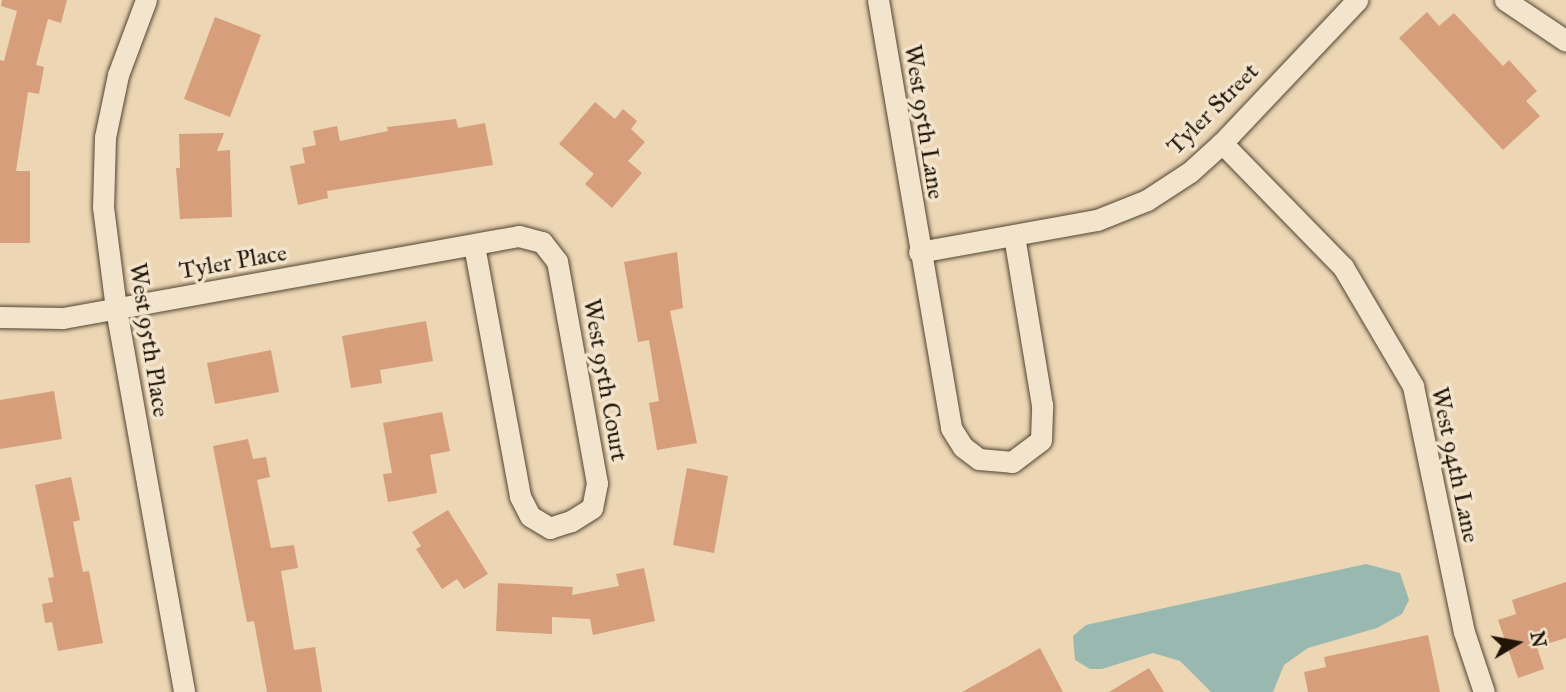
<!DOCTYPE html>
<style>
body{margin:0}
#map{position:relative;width:1566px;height:692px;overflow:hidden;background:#ecd6b4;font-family:"IM FELL Great Primer",serif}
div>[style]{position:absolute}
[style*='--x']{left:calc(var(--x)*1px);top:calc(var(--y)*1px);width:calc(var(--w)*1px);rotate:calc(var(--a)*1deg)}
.water>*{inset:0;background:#99b9b0}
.building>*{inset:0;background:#d79e7c}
.roads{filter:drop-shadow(0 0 2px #534532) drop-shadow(0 0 2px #534532)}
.minor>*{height:21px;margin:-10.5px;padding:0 10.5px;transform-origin:10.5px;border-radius:10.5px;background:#f3e4ce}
span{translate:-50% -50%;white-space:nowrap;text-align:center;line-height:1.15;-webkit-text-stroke:7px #f3e4ce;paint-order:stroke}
.street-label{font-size:24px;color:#201507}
.north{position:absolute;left:1482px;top:608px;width:70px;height:70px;-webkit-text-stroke:5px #f3e4ce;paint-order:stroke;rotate:80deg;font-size:19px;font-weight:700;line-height:28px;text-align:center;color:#201507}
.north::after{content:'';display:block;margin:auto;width:24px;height:32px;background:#201507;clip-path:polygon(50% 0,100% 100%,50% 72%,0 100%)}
</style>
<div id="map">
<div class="water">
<div style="clip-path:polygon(1366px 564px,1400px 573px,1409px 600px,1402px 614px,1377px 628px,1308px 648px,1284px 665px,1273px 692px,1211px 692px,1180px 661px,1153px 653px,1102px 669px,1090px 669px,1075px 660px,1073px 636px,1086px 625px)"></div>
</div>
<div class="building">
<div style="clip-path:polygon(2px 0,67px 0,61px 23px,48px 19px,36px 65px,44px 67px,39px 94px,28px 92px,16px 171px,30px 171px,30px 243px,0 243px,0 60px,4px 61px,17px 11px,1px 6px)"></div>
<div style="clip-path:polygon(1427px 12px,1439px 26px,1454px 13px,1503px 66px,1509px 60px,1537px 91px,1526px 101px,1540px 116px,1503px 150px,1399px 38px)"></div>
<div style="clip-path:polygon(215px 17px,261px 35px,230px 117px,184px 99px)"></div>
<div style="clip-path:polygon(595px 102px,615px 119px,623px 109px,637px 121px,631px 129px,645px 142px,628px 161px,642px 173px,612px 208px,585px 184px,594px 174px,559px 144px)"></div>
<div style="clip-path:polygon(456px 119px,458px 128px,485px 123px,493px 165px,327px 191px,328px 198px,298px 205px,290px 166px,305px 163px,302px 148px,316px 145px,313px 131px,337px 126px,340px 141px,388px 131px,387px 127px)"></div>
<div style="clip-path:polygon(224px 133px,217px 151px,230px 150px,232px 217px,180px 219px,176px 168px,180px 168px,179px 134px)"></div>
<div style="clip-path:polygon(677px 252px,683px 308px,670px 311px,697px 443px,657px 450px,649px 403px,659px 401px,649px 340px,638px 342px,624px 262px)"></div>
<div style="clip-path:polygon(426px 321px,433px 361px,380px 370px,382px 383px,351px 388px,342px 336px)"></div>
<div style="clip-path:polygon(271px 350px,279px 392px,215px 404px,207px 363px)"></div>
<div style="clip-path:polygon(54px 391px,62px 439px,0 449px,0 400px)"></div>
<div style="clip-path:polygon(442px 412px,450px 451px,430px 455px,437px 493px,388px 502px,383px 474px,392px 473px,383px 423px)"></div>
<div style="clip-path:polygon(248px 439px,253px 459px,266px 457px,270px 477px,257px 480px,271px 548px,294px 545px,298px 568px,281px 571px,294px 650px,315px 647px,322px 692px,267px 692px,254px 621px,247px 622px,213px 446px)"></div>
<div style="clip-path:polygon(687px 468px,728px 476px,714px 553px,673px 545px)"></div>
<div style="clip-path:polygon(71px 477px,80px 520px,73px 522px,83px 572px,89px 571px,103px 643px,58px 651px,52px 622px,45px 623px,42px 604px,53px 602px,48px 578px,54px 577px,35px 485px)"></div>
<div style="clip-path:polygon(448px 510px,488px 574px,464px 589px,457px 579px,442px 589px,416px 549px,421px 546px,412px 532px)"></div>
<div style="clip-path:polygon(644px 568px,655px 621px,593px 635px,590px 619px,552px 617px,552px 634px,496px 631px,498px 583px,573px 587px,572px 595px,619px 586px,616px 574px)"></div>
<div style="clip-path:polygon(1566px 582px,1566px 638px,1537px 647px,1544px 669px,1518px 678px,1498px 620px,1516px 614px,1512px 600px)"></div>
<div style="clip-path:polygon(1428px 635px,1440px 692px,1308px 692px,1304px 672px,1326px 667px,1324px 657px)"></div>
<div style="clip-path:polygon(1040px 648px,1063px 692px,962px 692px,1007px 667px)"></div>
<div style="clip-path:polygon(1149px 668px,1164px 692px,1109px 692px)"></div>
</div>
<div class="roads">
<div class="minor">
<div style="--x:146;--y:0;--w:80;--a:110.5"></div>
<div style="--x:118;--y:75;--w:63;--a:101.8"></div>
<div style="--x:105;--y:137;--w:70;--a:91.6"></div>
<div style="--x:103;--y:207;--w:103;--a:82.7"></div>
<div style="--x:116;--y:309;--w:389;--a:79.9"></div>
<div style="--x:878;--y:0;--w:434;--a:80.3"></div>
<div style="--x:951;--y:428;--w:22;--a:58"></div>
<div style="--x:963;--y:447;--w:20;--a:37"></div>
<div style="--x:979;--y:459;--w:33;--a:5"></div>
<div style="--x:1012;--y:462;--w:36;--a:-37"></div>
<div style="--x:1041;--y:440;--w:35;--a:-88"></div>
<div style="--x:1042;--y:405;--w:171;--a:-99.4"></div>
<div style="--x:1505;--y:0;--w:73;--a:33.9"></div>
<div style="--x:1222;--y:143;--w:173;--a:45.7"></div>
<div style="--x:1343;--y:267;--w:138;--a:59.5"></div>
<div style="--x:1413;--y:386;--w:251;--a:78.3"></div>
<div style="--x:1464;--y:632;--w:63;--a:71.6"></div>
<div style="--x:919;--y:252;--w:181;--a:-10.2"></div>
<div style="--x:1097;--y:220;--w:54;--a:-21.8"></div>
<div style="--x:1147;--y:200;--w:51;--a:-33.1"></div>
<div style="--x:1190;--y:172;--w:43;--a:-42.2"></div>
<div style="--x:1222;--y:143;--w:197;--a:-46.6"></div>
<div style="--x:0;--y:317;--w:63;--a:0.9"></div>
<div style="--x:63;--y:318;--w:463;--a:-10.2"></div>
<div style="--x:519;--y:236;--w:24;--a:15"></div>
<div style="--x:542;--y:242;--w:24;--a:52"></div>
<div style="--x:557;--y:261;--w:226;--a:79.8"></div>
<div style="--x:597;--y:483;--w:25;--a:101"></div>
<div style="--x:592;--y:508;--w:25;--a:148"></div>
<div style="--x:571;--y:521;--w:22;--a:162"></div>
<div style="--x:550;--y:528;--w:23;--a:-149"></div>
<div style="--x:530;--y:516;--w:22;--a:-117"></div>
<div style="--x:520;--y:496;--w:254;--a:-100.4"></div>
</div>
</div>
<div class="street-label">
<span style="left:1213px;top:109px;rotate:-45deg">Tyler Street</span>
<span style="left:924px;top:122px;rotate:81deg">West 95th Lane</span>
<span style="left:233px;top:262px;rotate:-10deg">Tyler Place</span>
<span style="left:149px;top:340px;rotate:81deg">West 95th Place</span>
<span style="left:605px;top:380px;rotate:80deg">West 95th Court</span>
<span style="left:1455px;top:465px;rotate:78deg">West 94th Lane</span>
</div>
<div class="north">N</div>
</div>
